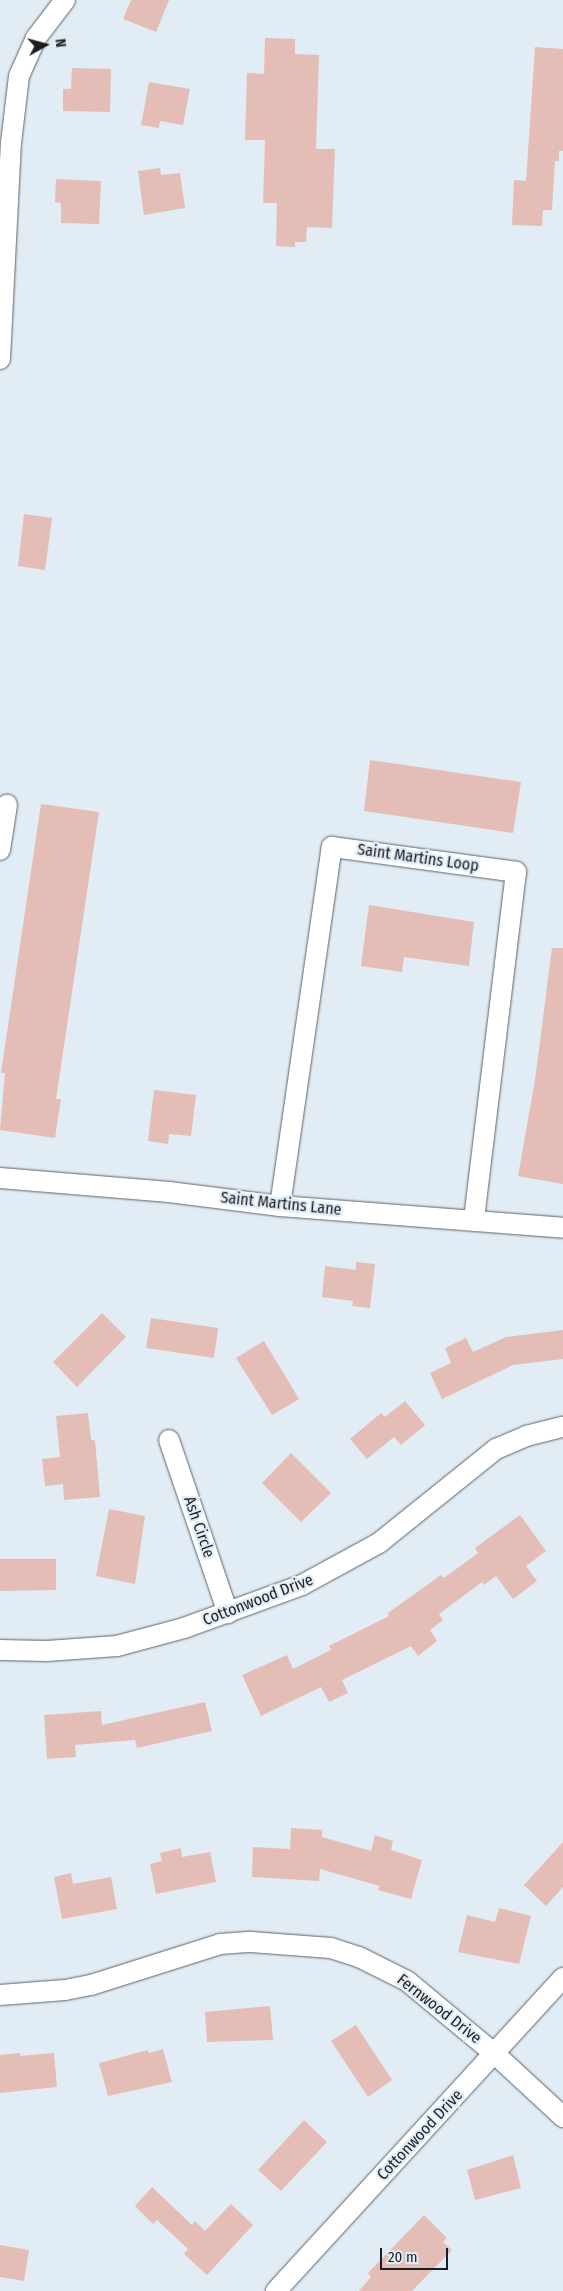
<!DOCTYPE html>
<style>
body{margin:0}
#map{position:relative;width:563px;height:2291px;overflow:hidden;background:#e2ecf4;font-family:"Fira Sans Condensed",sans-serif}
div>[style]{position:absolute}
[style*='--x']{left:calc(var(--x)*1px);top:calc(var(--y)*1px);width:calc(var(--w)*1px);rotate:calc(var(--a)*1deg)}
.building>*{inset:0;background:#e4bdb6}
.roads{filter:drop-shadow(0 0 1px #5b636a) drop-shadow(0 0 1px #5b636a)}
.street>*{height:20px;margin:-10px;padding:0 10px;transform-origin:10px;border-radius:10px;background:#fff}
span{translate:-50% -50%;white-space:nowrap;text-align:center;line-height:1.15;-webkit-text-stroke:4.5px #e2ecf4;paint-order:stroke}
.street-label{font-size:16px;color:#1c1f22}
.north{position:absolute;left:20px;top:20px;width:50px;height:50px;-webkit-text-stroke:4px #e2ecf4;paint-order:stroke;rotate:83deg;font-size:14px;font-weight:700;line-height:20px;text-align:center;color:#1c1f22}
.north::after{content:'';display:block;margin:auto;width:18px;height:22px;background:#1c1f22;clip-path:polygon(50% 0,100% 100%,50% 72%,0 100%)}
.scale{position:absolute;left:380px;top:2248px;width:68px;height:22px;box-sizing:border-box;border:2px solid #1c1f22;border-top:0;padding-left:6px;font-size:15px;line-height:18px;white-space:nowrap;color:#1c1f22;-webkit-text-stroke:4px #e2ecf4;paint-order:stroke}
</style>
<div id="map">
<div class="building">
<div style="clip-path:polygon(131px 0,169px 0,156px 32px,123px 19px)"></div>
<div style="clip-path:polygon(265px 38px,295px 39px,295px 54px,319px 55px,316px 149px,335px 149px,332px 228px,307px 227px,306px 242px,295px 242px,295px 247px,276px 246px,277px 203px,263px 203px,265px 140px,245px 140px,247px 73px,264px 74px)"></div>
<div style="clip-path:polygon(535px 47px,563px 49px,563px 151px,559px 151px,559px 161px,555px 161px,552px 210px,543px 210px,542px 226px,512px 225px,514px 180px,526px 181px)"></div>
<div style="clip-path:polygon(72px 68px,111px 69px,110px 112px,63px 111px,63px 89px,71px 89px)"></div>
<div style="clip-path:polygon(149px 82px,190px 89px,183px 125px,160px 121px,159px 128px,141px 125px)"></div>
<div style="clip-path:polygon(160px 168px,161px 175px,180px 173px,185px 208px,144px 215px,138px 171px)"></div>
<div style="clip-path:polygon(56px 179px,101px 181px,99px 224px,61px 223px,61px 203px,55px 202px)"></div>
<div style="clip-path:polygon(24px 514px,52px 518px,45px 570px,18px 566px)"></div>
<div style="clip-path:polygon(370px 760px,521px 782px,513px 833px,364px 811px)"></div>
<div style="clip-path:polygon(41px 804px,99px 812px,56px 1099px,61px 1099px,55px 1138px,0 1130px,5px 1073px,1px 1073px)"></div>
<div style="clip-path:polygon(369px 905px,474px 922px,469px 966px,404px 957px,402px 972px,361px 966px)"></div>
<div style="clip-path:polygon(552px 948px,563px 948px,563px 1184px,518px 1176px,535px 1080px)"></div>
<div style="clip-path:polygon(154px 1090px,196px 1095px,191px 1136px,169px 1134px,168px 1144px,148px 1141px)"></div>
<div style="clip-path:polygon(356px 1262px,375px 1264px,370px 1308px,352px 1306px,353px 1301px,322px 1297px,325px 1266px,356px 1270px)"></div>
<div style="clip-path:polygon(102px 1313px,126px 1337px,77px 1387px,53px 1362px)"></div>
<div style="clip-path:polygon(151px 1318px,218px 1328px,214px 1358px,146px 1348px)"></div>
<div style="clip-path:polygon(563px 1330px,563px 1359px,513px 1365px,442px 1399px,430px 1373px,451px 1363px,445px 1348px,466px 1338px,473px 1352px,506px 1337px)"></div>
<div style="clip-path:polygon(264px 1341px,299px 1399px,272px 1415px,236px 1358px)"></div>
<div style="clip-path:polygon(405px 1401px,425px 1425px,401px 1445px,394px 1437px,367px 1459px,350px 1439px,381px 1413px,385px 1417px)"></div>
<div style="clip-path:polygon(88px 1413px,91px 1440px,95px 1440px,100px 1497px,64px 1500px,63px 1484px,45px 1486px,42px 1459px,60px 1457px,56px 1416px)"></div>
<div style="clip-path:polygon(291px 1453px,331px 1493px,301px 1522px,262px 1483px)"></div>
<div style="clip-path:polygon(109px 1509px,145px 1516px,135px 1584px,96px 1576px)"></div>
<div style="clip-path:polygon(520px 1515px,546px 1551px,526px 1566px,537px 1581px,513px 1599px,496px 1576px,484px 1585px,482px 1582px,439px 1614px,443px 1620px,430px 1630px,437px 1641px,418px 1656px,411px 1646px,342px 1680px,348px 1693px,329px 1702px,321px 1687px,261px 1716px,242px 1675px,287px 1655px,293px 1669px,331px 1650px,329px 1646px,389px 1616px,388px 1613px,441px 1575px,444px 1578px,478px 1553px,475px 1548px)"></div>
<div style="clip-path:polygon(0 1559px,56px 1559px,56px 1590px,0 1591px)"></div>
<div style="clip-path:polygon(205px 1702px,212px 1731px,137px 1748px,135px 1740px,75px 1745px,76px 1757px,47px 1759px,44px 1715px,101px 1711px,102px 1725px)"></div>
<div style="clip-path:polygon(291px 1828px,322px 1830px,322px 1837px,371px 1851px,375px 1835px,393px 1841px,391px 1850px,422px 1860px,411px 1899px,378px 1890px,380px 1886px,320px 1869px,319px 1881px,252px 1877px,253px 1847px,290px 1849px)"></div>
<div style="clip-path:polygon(563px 1842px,563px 1887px,546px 1906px,524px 1885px)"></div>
<div style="clip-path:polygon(181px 1848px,182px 1857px,210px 1852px,216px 1882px,156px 1894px,150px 1864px,162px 1861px,160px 1853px)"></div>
<div style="clip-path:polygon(71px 1873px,73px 1884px,111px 1877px,117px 1909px,62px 1919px,54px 1877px)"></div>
<div style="clip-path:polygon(499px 1908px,531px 1916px,519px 1964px,458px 1952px,467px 1915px,495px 1922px)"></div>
<div style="clip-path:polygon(270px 2006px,273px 2040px,207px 2042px,205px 2012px)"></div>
<div style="clip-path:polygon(356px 2025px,392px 2080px,368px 2097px,331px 2041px)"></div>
<div style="clip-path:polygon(163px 2049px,172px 2082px,108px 2096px,99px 2063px,148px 2050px,149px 2053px)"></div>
<div style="clip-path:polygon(20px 2053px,20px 2056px,54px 2053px,57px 2087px,0 2093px,0 2055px)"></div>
<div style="clip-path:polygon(304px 2120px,327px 2142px,281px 2191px,258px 2170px)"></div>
<div style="clip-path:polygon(513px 2155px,521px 2188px,475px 2200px,467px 2170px)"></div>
<div style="clip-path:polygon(152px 2187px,192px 2225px,195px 2221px,205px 2231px,231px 2204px,253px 2225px,207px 2275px,184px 2254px,188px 2249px,157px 2220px,153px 2224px,135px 2206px)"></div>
<div style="clip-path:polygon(424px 2215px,447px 2238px,443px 2242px,452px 2250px,412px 2291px,359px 2291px,371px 2277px,368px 2273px)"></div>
<div style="clip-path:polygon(0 2245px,29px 2250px,24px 2281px,0 2277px)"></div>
</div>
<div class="roads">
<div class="street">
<div style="--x:0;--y:359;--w:216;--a:-87.1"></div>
<div style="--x:11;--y:143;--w:67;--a:-83.2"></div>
<div style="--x:19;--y:76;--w:42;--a:-65.9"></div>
<div style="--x:36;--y:38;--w:48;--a:-52.7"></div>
<div style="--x:0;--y:850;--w:46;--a:-81.2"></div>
<div style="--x:0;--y:1178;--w:170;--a:4.7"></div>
<div style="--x:169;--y:1192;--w:112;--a:7.2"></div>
<div style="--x:280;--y:1206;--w:284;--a:4.4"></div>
<div style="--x:280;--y:1206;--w:363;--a:-81.8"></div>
<div style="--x:332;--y:847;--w:186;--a:7.7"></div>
<div style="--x:516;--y:872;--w:351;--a:96.9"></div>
<div style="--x:169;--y:1440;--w:183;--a:71.2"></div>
<div style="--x:0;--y:1650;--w:47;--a:1.2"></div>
<div style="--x:47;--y:1651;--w:70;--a:-4.1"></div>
<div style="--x:117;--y:1646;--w:69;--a:-15"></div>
<div style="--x:184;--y:1628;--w:126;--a:-20"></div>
<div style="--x:302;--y:1585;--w:88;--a:-28.6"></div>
<div style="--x:379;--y:1543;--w:150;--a:-38.8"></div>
<div style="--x:496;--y:1449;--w:33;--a:-23"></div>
<div style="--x:526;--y:1436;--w:38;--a:-14"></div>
<div style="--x:0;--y:1995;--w:65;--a:-4.4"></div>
<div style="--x:65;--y:1990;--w:26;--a:-11"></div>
<div style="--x:91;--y:1985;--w:135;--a:-17.6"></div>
<div style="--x:220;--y:1944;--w:31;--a:-4"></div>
<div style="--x:251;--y:1942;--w:80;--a:4.3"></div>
<div style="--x:331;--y:1948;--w:29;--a:18"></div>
<div style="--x:359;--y:1957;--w:54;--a:26.6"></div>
<div style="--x:407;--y:1981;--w:114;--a:39.7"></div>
<div style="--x:495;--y:2054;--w:93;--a:42.8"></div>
<div style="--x:276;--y:2291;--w:425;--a:-47.5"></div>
</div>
</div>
<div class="street-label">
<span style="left:418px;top:858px;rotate:8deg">Saint Martins Loop</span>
<span style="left:281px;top:1204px;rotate:6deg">Saint Martins Lane</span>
<span style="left:199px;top:1527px;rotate:71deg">Ash Circle</span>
<span style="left:258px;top:1600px;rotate:-21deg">Cottonwood Drive</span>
<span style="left:439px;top:2009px;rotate:38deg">Fernwood Drive</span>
<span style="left:420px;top:2135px;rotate:-47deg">Cottonwood Drive</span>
</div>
<div class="north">N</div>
<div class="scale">20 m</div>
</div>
